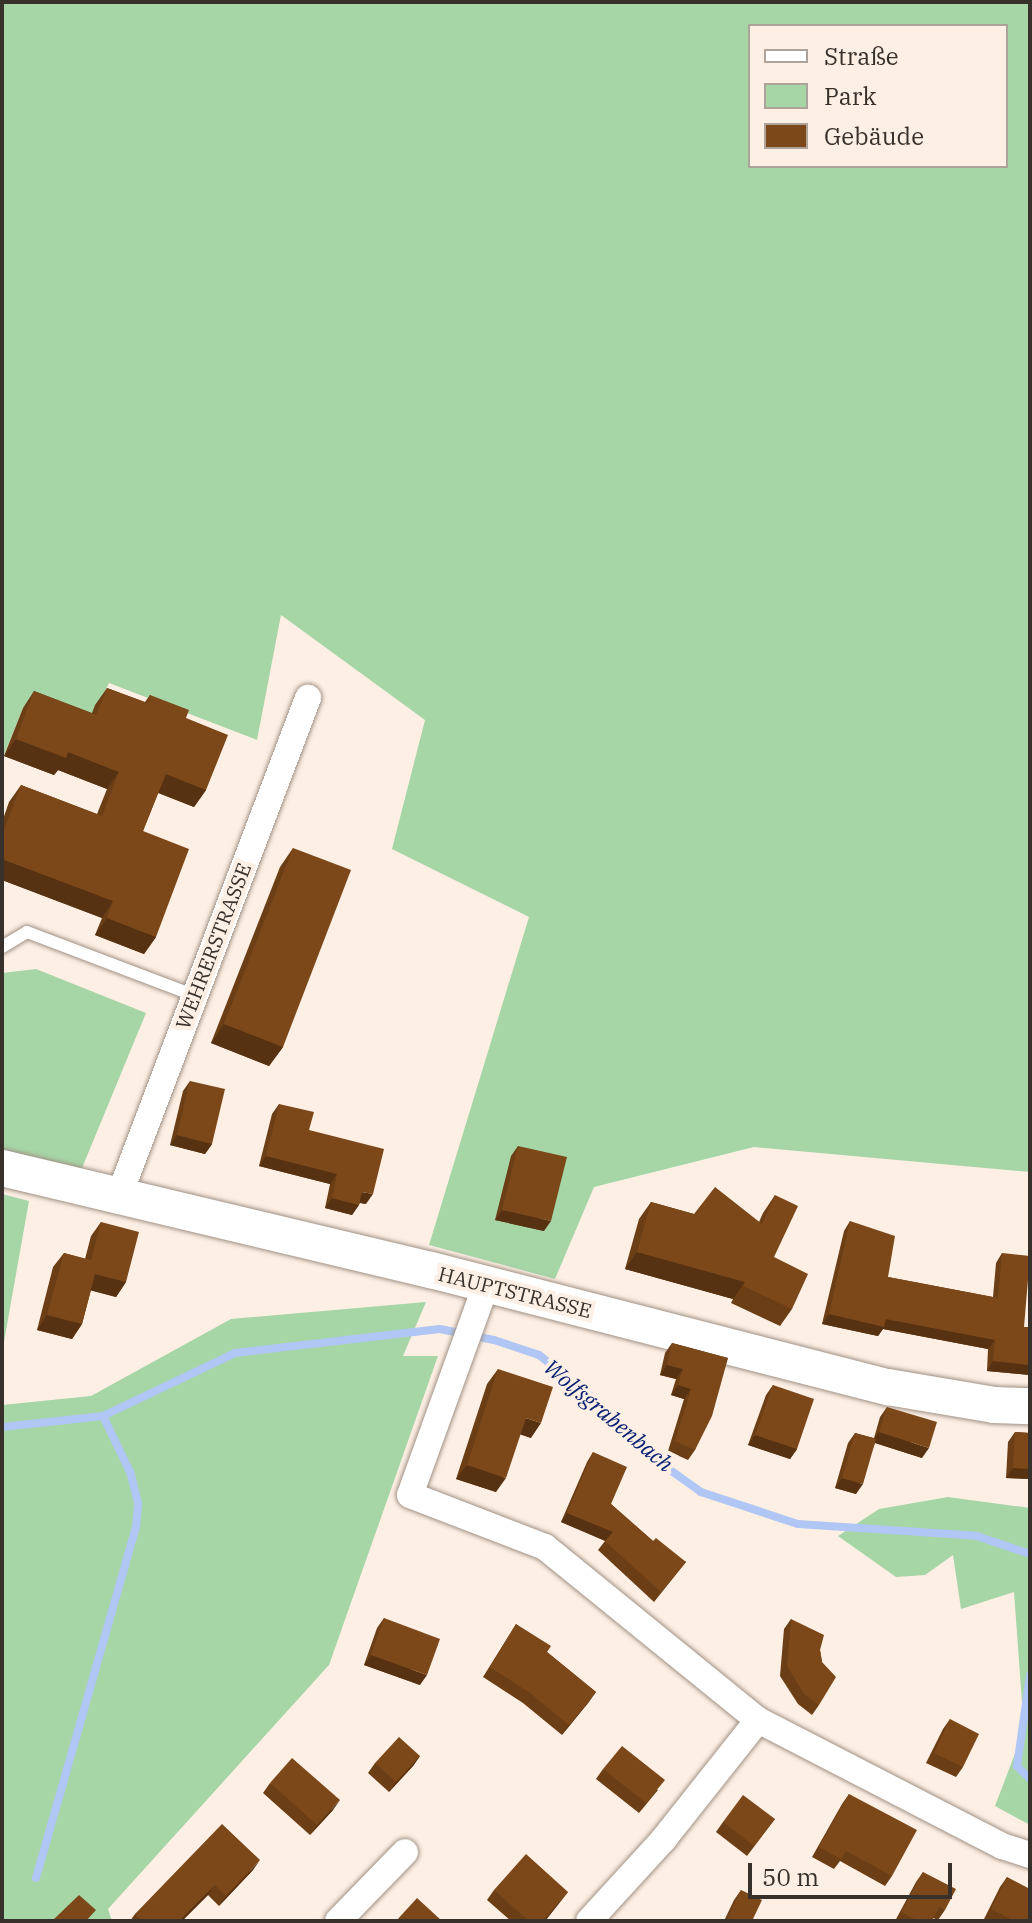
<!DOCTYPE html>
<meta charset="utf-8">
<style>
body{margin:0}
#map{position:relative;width:1032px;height:1923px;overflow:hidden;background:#fdefe4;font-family:"IBM Plex Serif",serif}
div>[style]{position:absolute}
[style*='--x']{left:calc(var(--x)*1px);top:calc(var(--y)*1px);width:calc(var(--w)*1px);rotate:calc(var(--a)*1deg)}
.green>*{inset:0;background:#a6d5a6}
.stream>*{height:8px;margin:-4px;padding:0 4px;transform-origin:4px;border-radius:4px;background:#b0c6f4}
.roads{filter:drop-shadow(0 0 2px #a19184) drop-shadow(0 0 2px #a19184)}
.lane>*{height:12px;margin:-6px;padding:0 6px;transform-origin:6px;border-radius:6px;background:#fff}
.street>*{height:26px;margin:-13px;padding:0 13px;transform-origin:13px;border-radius:13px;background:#fff}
.secondary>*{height:36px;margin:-18px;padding:0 18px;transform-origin:18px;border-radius:18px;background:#fff}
.wall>*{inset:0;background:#6b3e16}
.shaded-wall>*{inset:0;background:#573212}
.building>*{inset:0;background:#7c481a}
span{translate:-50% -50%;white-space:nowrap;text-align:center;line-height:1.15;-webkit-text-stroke:8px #fdefe4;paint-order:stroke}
.street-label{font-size:20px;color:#37302b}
.water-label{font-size:22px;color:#062174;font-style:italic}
.frame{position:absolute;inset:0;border:4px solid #37302b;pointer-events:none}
.legend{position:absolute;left:748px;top:24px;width:260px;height:144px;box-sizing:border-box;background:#fdefe4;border:2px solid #aea39a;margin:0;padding:10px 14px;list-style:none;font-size:24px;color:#37302b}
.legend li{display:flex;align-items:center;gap:16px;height:40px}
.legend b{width:40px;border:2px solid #aea39a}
.scale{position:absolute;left:748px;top:1863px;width:204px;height:36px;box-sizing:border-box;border:4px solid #37302b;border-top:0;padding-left:10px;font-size:24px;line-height:28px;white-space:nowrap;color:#37302b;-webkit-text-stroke:6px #fdefe4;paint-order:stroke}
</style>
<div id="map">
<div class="green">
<div style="clip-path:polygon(evenodd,2px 2px,1030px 2px,1030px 1172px,754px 1147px,594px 1187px,555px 1279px,429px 1245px,529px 917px,392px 849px,425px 720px,281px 615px,257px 740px,109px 683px,84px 732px,23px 708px,2px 760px,2px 2px,750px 26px,1006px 26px,1006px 166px,750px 166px,750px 26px)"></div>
<div style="clip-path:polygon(36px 969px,146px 1013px,82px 1168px,2px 1150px,2px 973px)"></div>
<div style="clip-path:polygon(2px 1194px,29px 1201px,2px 1353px)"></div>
<div style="clip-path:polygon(426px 1302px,403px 1356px,438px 1356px,329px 1665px,108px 1909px,112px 1921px,2px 1921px,2px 1405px,91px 1396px,231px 1319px)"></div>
<div style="clip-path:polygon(948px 1497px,1030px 1508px,1030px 1825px,995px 1806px,1024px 1730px,1014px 1592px,961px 1609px,953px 1555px,925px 1575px,896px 1577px,838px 1536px,879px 1509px)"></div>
</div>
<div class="stream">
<div style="--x:2;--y:1427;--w:102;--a:-6.2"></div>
<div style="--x:103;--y:1416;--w:146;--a:-25.5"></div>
<div style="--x:235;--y:1353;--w:206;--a:-6.7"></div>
<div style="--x:440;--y:1329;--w:55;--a:11.5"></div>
<div style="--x:494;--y:1340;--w:47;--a:18.4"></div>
<div style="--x:539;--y:1355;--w:58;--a:38"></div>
<div style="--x:585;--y:1391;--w:111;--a:43.2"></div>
<div style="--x:666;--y:1467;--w:43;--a:35.5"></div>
<div style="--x:701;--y:1492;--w:102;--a:18.3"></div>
<div style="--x:798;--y:1524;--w:179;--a:3.8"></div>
<div style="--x:977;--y:1536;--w:56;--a:18.8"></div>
<div style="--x:1030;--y:1675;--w:92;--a:98.1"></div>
<div style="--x:1017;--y:1766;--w:18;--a:45"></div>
<div style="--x:36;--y:1878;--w:364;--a:-74.1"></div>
<div style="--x:136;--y:1528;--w:25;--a:-85"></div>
<div style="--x:138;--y:1503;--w:32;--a:-104"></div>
<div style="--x:130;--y:1472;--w:62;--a:-115.7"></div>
</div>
<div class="roads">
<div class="lane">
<div style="--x:2;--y:947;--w:29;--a:-31"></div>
<div style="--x:27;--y:932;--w:178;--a:20.8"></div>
</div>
<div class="street">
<div style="--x:119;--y:1196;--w:533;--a:-69.22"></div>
<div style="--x:486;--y:1285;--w:223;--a:109.9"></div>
<div style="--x:410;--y:1495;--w:145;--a:21.1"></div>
<div style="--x:545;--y:1547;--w:274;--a:39.1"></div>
<div style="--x:758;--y:1720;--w:275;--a:27.3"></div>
<div style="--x:1002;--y:1846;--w:29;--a:18"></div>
<div style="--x:338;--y:1921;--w:96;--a:-45.8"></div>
<div style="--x:589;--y:1921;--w:110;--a:-47.6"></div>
<div style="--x:663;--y:1840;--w:153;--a:-51.6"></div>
</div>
<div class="secondary">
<div style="--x:2;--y:1168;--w:441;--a:13.4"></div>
<div style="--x:431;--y:1270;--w:472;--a:14.4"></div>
<div style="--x:888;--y:1387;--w:108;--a:9.6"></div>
<div style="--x:994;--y:1405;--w:36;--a:2"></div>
</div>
</div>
<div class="wall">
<div style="clip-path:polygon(107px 688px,145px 702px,150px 695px,186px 718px,206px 790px,194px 807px,158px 793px,143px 831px,156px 937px,144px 954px,95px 935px,102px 918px,2px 880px,2px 822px,9px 802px,21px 785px,97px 814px,107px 789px,58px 770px,54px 775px,4px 756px,23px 708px,34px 691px,92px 713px,95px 705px)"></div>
<div style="clip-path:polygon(293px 848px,283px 1047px,269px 1066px,211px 1043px,280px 867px)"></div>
<div style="clip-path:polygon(190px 1081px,212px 1144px,205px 1154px,170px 1145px,183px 1091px)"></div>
<div style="clip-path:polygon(279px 1104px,309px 1130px,366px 1204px,360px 1203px,352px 1215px,325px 1208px,330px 1184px,259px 1166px,272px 1114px)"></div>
<div style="clip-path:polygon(518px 1146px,544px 1231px,495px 1220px,511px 1156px)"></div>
<div style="clip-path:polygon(775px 1195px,774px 1257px,792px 1309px,780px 1326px,731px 1303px,733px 1299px,625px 1269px,639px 1219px,651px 1202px,694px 1214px,759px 1222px,763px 1213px)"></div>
<div style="clip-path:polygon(850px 1221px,888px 1277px,993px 1297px,996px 1263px,1002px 1253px,1024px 1327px,1030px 1327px,1030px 1375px,987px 1371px,988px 1349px,883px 1329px,878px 1336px,822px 1324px,844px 1231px)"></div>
<div style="clip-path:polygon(101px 1222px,126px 1282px,116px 1297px,91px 1290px,82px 1324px,72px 1339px,37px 1330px,53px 1267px,64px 1253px,85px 1259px,91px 1236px)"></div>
<div style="clip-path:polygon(672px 1343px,728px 1358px,695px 1450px,688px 1460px,668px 1451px,684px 1399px,671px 1395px,676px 1379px,660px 1375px,665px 1353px)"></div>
<div style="clip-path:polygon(498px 1369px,531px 1438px,520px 1434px,496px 1492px,456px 1479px,487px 1384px)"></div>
<div style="clip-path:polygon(773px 1385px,797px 1449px,790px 1459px,748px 1445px,766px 1395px)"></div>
<div style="clip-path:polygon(887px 1407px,922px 1458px,875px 1443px,856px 1494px,835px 1488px,848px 1443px,855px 1433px,874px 1438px,880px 1417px)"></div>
<div style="clip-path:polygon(1015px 1432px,1030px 1433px,1030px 1479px,1006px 1478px,1008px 1442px)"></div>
<div style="clip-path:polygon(593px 1452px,611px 1504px,653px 1541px,686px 1562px,654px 1602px,598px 1550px,605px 1541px,561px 1522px,587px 1462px)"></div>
<div style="clip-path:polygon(384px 1618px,420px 1685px,364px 1665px,377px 1628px)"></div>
<div style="clip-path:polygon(791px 1619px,820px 1650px,822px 1662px,819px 1705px,812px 1715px,798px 1704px,780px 1676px,784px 1629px)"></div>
<div style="clip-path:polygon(516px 1624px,547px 1652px,596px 1692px,562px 1735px,523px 1703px,483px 1677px)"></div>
<div style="clip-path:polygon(950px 1719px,963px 1767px,956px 1777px,926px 1763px,943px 1729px)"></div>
<div style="clip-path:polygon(420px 1756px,413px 1766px,389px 1792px,368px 1773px,375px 1763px)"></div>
<div style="clip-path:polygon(603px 1769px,658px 1790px,639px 1813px,596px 1779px)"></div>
<div style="clip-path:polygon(270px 1783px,333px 1810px,310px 1835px,263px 1793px)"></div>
<div style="clip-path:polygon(849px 1794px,892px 1876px,885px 1886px,840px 1861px,834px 1869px,812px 1857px,842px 1804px)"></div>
<div style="clip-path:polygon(775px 1819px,747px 1856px,716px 1832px,723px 1822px)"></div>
<div style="clip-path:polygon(253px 1870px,219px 1906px,208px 1895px,182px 1921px,130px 1921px,135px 1914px)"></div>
<div style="clip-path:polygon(923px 1872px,945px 1910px,938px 1920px,933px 1918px,932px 1921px,895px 1921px,916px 1882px)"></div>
<div style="clip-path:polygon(1007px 1877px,1030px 1921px,988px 1921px,984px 1919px,1000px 1887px)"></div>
<div style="clip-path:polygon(494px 1890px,568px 1892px,545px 1921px,511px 1921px,487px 1900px)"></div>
<div style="clip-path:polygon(741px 1890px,752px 1921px,724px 1921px,734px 1900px)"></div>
</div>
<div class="shaded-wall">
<div style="clip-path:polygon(16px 739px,68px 752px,119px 772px,107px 789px,58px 770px,54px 775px,4px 756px)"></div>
<div style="clip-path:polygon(166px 774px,206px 790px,194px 807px,154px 791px)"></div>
<div style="clip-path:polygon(2px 859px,113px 901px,102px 918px,2px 880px)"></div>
<div style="clip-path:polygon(107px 918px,156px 937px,144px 954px,95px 935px)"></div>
<div style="clip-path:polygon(224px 1024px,283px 1047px,269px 1066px,211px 1043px)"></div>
<div style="clip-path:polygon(177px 1135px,212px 1144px,205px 1154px,170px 1145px)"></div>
<div style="clip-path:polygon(266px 1156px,337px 1174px,330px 1184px,259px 1166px)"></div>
<div style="clip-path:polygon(362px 1192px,373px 1194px,366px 1204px,355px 1202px)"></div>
<div style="clip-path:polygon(332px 1198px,359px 1205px,352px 1215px,325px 1208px)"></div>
<div style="clip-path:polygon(502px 1210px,551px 1221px,544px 1231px,495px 1220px)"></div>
<div style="clip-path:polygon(637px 1252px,745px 1282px,733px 1299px,625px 1269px)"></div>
<div style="clip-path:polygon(95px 1274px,126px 1282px,116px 1297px,85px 1289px)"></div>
<div style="clip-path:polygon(829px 1314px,886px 1319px,995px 1340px,988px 1349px,883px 1329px,878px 1336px,822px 1324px)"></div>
<div style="clip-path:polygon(47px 1315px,82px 1324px,72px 1339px,37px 1330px)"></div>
<div style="clip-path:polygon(993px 1361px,1030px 1365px,1030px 1375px,987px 1371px)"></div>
<div style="clip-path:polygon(667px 1365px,683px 1369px,676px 1379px,660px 1375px)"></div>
<div style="clip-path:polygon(678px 1385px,691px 1389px,684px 1399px,671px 1395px)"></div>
<div style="clip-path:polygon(526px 1418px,541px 1423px,531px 1438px,516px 1433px)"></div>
<div style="clip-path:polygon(879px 1432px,929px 1448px,922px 1458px,872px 1442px)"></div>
<div style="clip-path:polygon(755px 1435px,797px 1449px,790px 1459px,748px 1445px)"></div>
<div style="clip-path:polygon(467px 1465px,506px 1478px,496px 1492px,456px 1479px)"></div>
<div style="clip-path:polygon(1013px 1468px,1030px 1469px,1030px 1479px,1006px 1478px)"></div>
<div style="clip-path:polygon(842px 1478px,863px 1484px,856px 1494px,835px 1488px)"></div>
<div style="clip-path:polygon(567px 1513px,613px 1532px,606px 1541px,561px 1522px)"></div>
<div style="clip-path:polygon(371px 1655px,427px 1675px,420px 1685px,364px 1665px)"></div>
<div style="clip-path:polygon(596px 1692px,589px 1702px,562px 1735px,569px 1725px)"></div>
<div style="clip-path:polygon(420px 1756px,413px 1766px,389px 1792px,396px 1782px)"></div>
<div style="clip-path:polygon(340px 1800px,333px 1810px,310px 1835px,317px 1825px)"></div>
<div style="clip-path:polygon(260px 1860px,253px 1870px,219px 1906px,226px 1896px)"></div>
<div style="clip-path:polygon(215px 1885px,208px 1895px,182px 1921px,179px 1921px)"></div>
<div style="clip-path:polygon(568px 1892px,545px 1921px,543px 1921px)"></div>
</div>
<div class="building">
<div style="clip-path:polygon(107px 688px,147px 703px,150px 695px,189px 710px,186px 718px,228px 735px,206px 790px,166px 774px,143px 831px,189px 849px,156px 937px,107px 918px,113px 901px,2px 859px,2px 835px,21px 785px,102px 816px,119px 772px,68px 752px,66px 758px,16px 739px,34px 691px,96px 715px)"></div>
<div style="clip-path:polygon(293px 848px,351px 870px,283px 1047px,224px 1024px)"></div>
<div style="clip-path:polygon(190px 1081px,225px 1089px,212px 1144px,177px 1135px)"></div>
<div style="clip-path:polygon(279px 1104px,314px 1112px,309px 1130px,384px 1149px,373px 1194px,362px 1192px,359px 1205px,332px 1198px,337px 1174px,266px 1156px)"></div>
<div style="clip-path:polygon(518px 1146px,567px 1157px,551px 1221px,502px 1210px)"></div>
<div style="clip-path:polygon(715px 1187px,762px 1224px,775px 1195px,798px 1206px,774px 1257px,808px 1274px,792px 1309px,743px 1286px,745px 1282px,637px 1252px,651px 1202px,694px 1214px)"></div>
<div style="clip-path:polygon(850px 1221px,895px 1236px,888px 1277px,998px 1298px,1002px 1253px,1030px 1256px,1024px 1327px,1030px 1327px,1030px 1365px,993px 1361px,995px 1340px,886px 1319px,884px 1327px,829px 1314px)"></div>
<div style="clip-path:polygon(101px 1222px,139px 1232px,126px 1282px,95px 1274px,82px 1324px,47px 1315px,64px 1253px,91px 1260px)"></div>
<div style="clip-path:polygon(672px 1343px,728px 1358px,712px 1416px,695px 1450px,675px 1441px,691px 1389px,678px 1385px,683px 1369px,667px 1365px)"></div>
<div style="clip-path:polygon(498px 1369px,553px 1387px,541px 1423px,526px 1418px,506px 1478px,467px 1465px)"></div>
<div style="clip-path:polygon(773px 1385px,814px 1399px,797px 1449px,755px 1435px)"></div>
<div style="clip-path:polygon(887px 1407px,937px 1422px,929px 1448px,879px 1432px)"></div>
<div style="clip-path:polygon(1015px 1432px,1030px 1433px,1030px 1469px,1013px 1468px)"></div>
<div style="clip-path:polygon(855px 1433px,876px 1439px,863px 1484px,842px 1478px)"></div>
<div style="clip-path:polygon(593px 1452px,627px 1467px,611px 1504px,653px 1541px,656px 1538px,686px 1562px,661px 1592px,605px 1541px,613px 1532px,567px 1513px)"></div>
<div style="clip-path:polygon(384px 1618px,440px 1639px,427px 1675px,371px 1655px)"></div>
<div style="clip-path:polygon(791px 1619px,824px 1635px,820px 1650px,822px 1662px,836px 1677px,819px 1705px,804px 1694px,787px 1666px)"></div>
<div style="clip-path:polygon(516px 1624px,551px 1646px,547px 1652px,596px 1692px,569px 1725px,530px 1693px,490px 1667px)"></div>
<div style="clip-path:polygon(950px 1719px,979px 1734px,963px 1767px,934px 1753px)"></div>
<div style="clip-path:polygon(399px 1737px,420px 1756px,396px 1782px,375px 1763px)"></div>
<div style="clip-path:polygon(622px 1746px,665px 1780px,646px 1803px,603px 1769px)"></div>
<div style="clip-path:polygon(292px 1758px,340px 1800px,317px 1825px,270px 1783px)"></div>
<div style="clip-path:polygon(849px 1794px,917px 1830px,892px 1876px,846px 1851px,841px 1859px,819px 1847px)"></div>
<div style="clip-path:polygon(743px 1795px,775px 1819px,754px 1846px,723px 1822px)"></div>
<div style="clip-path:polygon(222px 1824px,260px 1860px,226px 1896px,215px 1885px,179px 1921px,142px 1921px,135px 1914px)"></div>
<div style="clip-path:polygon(526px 1854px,568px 1892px,543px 1921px,529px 1921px,494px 1890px)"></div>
<div style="clip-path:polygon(923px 1872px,956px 1889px,945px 1910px,939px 1907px,932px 1921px,918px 1921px,901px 1912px)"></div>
<div style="clip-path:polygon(1007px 1877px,1030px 1889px,1030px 1921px,1015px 1921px,991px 1909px)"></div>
<div style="clip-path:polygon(741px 1890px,762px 1900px,752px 1921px,726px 1921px)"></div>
<div style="clip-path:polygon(79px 1895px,96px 1910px,86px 1921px,52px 1921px)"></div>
<div style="clip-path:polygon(417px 1898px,442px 1921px,396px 1921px)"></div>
</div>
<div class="street-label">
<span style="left:213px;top:946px;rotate:-69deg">WEHRERSTRASSE</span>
<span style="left:515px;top:1292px;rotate:14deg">HAUPTSTRASSE</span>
</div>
<div class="water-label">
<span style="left:609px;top:1415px;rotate:40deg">Wolfsgrabenbach</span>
</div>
<div class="frame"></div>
<ul class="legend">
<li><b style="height:10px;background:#fff"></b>Straße</li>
<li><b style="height:22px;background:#a6d5a6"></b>Park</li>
<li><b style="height:22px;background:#7c481a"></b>Gebäude</li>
</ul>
<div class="scale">50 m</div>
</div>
